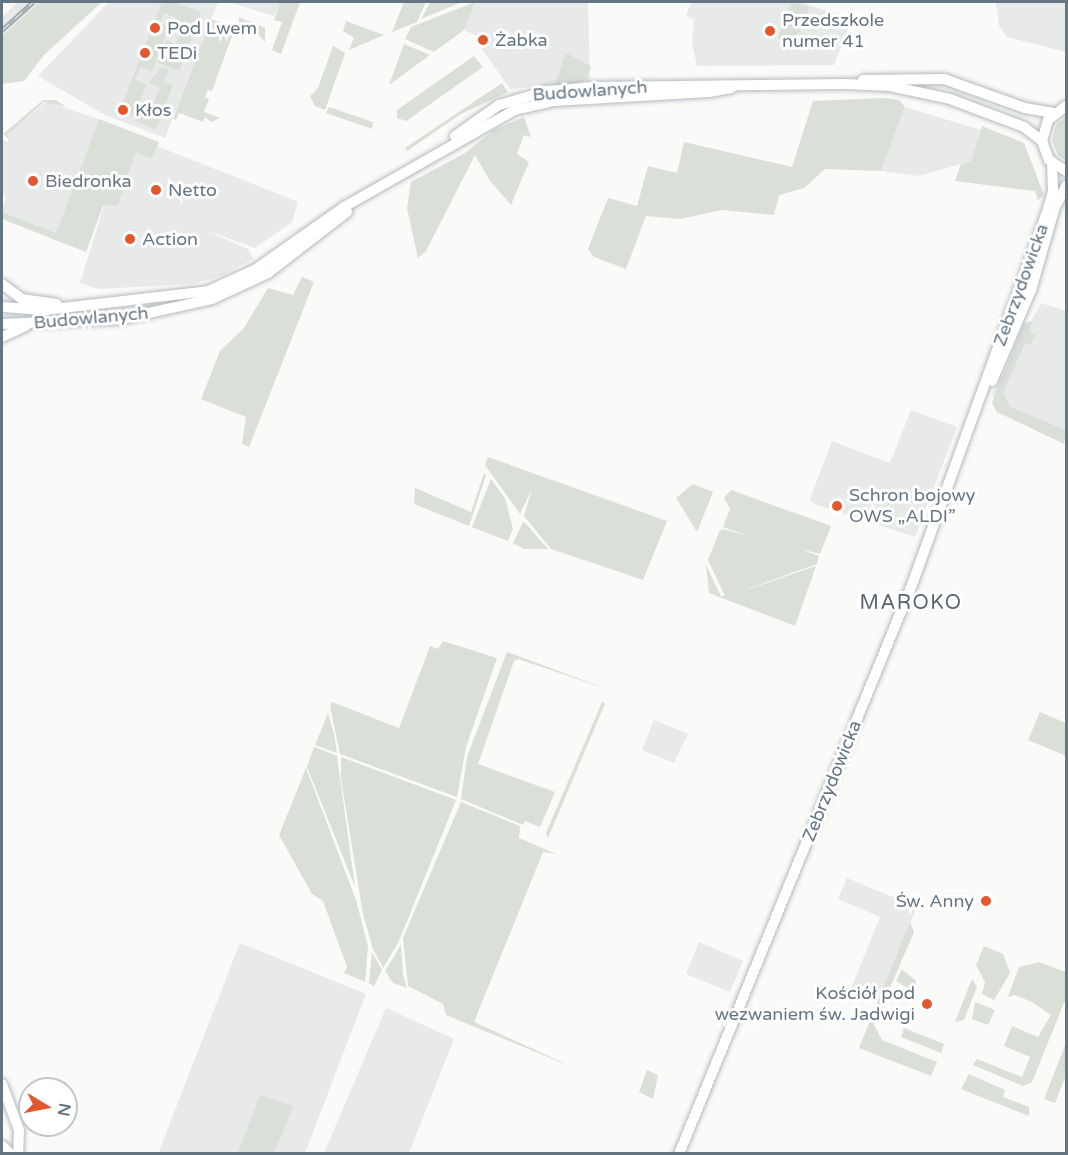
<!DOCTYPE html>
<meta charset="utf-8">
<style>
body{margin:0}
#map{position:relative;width:1068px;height:1155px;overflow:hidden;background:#fafaf8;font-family:"Varela Round",sans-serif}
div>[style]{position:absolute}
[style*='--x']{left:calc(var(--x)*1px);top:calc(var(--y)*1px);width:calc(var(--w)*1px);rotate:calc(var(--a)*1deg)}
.built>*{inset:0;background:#e8e9e9}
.green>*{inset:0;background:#dadfd7}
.roads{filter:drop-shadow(0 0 2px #b3babf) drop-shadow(0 0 2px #b3babf)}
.secondary>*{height:10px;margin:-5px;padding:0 5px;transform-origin:5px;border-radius:5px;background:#fff}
.primary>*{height:12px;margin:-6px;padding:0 6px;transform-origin:6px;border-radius:6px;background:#fff}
.rail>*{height:5px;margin-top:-2.5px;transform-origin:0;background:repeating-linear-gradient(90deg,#fff 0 9px,#a2aab0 0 18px);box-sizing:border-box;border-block:2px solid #a2aab0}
.dots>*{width:16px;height:16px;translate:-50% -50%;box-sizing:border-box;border:3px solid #fff;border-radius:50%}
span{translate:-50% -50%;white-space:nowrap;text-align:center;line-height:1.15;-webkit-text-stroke:6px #fff;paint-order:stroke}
.poi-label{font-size:18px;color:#657683}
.left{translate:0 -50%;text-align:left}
.right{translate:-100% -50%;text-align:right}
.street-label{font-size:18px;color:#657683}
.neighbourhood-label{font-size:20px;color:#57646e;letter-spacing:1.5px}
.frame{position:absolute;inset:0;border:3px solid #657683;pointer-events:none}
.north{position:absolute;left:18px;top:1077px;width:60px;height:60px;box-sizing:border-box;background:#fff;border:2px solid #c1c8cd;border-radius:50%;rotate:100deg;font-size:16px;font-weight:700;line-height:24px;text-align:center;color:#657683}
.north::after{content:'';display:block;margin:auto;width:21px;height:27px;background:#e4572e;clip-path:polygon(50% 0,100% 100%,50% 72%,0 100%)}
</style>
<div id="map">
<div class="built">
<div style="clip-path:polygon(18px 2px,40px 2px,2px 36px,2px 17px)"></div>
<div style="clip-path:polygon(109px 2px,218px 2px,165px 138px,105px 115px,38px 76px)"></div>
<div style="clip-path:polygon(228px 2px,280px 2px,274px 16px)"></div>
<div style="clip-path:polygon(475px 2px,588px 2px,590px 80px,510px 89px,477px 42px,479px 37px,464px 30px)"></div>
<div style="clip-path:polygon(691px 2px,800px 2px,852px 19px,834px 65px,697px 66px,692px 43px,694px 19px,686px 16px)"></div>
<div style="clip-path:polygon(996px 2px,1066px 2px,1066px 52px,1007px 37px,999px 26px)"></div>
<div style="clip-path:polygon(46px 102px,99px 119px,56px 233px,2px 212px,6px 196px,2px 194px,2px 140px,9px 142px,6px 135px)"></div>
<div style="clip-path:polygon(905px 107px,981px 130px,971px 161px,919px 176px,881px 171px)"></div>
<div style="clip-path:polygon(157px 146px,298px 202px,292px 222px,255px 248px,203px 229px,248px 249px,253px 259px,221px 276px,192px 284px,98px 289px,80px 283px,104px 206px,117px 205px,136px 153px,152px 159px)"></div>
<div style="clip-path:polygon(1041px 303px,1066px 311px,1066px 440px,997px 409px,992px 394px)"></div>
<div style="clip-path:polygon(911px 410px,957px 427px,915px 537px,814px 504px,810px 499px,832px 441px,890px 463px)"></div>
<div style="clip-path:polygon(654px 720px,688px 734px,674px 763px,642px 750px)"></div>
<div style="clip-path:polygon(847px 878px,917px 907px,878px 1002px,850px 991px,880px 917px,838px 899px)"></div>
<div style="clip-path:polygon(699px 942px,743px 961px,730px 992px,686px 974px)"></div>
<div style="clip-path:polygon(243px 944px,366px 994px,305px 1153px,158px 1154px,239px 945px)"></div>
<div style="clip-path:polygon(386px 1008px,454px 1039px,409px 1153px,324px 1153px)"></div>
</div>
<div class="green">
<div style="clip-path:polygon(40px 2px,102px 2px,44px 55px,24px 81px,2px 84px,2px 36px)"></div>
<div style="clip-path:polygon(162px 2px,173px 2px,201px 12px,179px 71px,157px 62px,166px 40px,176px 44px,181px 30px,171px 26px,175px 17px,164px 13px,160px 23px,169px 27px,152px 71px,140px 67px,135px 80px,147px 84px,134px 116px,129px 114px,127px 118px,118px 115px)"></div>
<div style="clip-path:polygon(280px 2px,300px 2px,281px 54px,272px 50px,282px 22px,274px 20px)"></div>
<div style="clip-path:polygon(404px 2px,426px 2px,417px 22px,392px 32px)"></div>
<div style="clip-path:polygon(430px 2px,462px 2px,421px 19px)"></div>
<div style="clip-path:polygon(475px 2px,464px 30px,434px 52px,405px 39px,411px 27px)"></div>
<div style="clip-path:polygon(792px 2px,809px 7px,802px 28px,794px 38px,784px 42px,778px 38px)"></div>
<div style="clip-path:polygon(239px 17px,265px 28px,265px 42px,257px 33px,239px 26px)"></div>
<div style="clip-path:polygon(211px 19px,235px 28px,212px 91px,208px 90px,205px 97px,209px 99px,204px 112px,220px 118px,211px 122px,205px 117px,203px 122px,179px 113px,176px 120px,173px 119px)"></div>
<div style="clip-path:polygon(346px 21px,384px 35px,349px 50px,354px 38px,343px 31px)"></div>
<div style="clip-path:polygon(404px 44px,430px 55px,389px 85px)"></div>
<div style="clip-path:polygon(333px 46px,345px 53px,325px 110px,315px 106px,310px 96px,318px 88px)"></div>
<div style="clip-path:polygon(566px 53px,591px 66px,585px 81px,523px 93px,555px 84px)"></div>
<div style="clip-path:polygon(474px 56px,483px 67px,406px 121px,397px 118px,397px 110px)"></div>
<div style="clip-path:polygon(162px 67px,169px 69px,164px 82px,173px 85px,156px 129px,135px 121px,142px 101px,153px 105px,160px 87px,149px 83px)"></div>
<div style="clip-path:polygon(502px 83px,508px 92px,461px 114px,407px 151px,405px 148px)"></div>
<div style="clip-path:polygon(884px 98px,899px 100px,905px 107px,881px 171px,825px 169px,804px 188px,779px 195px,774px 215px,722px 210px,680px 219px,646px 216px,626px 269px,594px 257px,588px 249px,608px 198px,637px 206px,648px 166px,677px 173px,684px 142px,792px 167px,813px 101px)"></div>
<div style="clip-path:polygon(43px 100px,56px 100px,66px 107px,44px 102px,7px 135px,9px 139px,3px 134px)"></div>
<div style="clip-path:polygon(329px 107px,373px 122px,372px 129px,326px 113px)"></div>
<div style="clip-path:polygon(1066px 116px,1066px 161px,1058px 155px,1052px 140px,1056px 125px)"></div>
<div style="clip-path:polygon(524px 117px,531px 137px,524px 135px,517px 154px,529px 162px,511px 205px,490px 181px,475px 155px,426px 251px,418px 258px,407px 208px,411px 182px,465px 153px,494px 130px)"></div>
<div style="clip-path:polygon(99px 119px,159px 142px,152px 159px,136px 153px,118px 205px,103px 206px,86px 252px,2px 219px,2px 212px,56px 233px)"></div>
<div style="clip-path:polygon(982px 126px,1024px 143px,1044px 195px,1038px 200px,1035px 191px,955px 181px,961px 164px,971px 161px)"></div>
<div style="clip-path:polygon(302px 277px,314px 282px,249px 447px,242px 444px,246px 417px,201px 399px,220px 351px,244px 328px,268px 288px,293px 295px)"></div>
<div style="clip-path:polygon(158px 305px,118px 313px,54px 316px,53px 314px)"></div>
<div style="clip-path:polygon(1033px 321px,1029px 332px,1035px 335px,1031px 345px,1025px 343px,1003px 393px,1010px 407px,1066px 430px,1064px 444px,997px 412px,992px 403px,1024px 323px)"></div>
<div style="clip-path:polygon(488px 457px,667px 521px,643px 580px,551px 549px,524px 516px,532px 489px,520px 514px,485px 465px)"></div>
<div style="clip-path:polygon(484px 473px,486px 476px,469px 526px,414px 504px,415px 488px,471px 512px)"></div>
<div style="clip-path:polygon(491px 479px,505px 498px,513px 529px,508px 541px,472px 527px)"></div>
<div style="clip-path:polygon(693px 484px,713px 492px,697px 532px,676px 498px)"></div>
<div style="clip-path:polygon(731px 490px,831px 526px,820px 554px,800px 549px,819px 556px,817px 564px,728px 596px,816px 566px,795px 626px,709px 593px,706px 565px,721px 596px,725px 596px,708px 560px,719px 532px,722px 529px,749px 536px,723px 527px,730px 509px,724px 498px)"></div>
<div style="clip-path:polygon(523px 522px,526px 524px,548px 549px,524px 549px,513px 543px)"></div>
<div style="clip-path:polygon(443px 641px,497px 658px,466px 747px,457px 797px,340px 754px,330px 706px,332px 702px,399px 728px,430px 646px,438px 649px)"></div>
<div style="clip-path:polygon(507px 652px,610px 690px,518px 659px,514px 661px,478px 764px,555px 792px,540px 827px,525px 821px,523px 825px,461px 799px,467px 757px)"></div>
<div style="clip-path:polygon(602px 702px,605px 704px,548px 838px,546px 833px)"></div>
<div style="clip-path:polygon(1040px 712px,1066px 723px,1066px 756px,1028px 740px)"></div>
<div style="clip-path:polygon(328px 713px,334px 734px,337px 753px,315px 745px)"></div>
<div style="clip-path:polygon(314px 747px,337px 756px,355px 887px,307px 767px)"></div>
<div style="clip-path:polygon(341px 757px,456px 800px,399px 941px,383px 968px,373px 949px,363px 914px,341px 779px)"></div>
<div style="clip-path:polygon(306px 768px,356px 900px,368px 946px,365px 982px,344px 973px,347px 967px,323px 901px,312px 894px,279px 835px)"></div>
<div style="clip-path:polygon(461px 802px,520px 826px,519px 838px,556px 854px,543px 852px,474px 1022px,577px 1069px,446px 1015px,443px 1004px,408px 986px,403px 938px)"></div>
<div style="clip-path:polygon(910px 922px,914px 932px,874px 1025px,882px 1040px,937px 1062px,931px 1076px,859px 1048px)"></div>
<div style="clip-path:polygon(401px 945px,403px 975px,407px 988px,393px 983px,385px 971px)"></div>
<div style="clip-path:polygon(984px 946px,1003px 954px,1010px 973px,994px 1000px,982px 994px,985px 982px,976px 965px)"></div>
<div style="clip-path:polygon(372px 952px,382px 970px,374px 986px,369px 983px)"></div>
<div style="clip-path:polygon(1039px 962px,1066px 972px,1066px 998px,1032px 1082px,1023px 1086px,973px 1065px,977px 1059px,1022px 1077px,1030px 1057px,1004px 1046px,1012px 1026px,1038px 1037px,1051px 1015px,1032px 1002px,1015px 995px,1008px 997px,1019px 967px)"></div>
<div style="clip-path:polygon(902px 969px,916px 981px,916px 987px,911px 991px,896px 981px)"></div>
<div style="clip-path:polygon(972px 979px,977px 987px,964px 1020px,955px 1022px)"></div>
<div style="clip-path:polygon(975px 1002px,995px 1010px,988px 1025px,972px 1019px)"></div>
<div style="clip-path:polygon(904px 1028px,944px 1044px,941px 1053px,901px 1037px)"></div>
<div style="clip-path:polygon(1066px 1043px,1066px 1075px,1055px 1103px,1044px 1099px)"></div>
<div style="clip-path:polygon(647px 1070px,658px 1075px,653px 1099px,639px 1092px)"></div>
<div style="clip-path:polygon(969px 1074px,1005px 1090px,1003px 1097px,1029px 1107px,1029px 1116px,961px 1089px)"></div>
<div style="clip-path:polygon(260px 1095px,293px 1106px,285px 1127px,274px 1153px,238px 1153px)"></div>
</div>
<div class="roads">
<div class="secondary">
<div style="--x:863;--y:80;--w:81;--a:-0.7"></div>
<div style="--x:944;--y:79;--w:86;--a:19.7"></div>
<div style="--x:1025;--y:108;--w:29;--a:10"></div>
<div style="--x:1066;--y:106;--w:23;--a:142"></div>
<div style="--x:1048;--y:120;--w:22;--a:106"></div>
<div style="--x:1042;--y:141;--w:20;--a:70"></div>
<div style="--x:1049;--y:160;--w:20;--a:33"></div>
<div style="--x:455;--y:136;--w:54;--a:-35.2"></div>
<div style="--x:499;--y:105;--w:50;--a:-16.3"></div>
<div style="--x:547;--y:91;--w:47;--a:-4.9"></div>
<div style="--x:594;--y:87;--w:251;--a:-0.7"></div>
<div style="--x:845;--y:84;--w:45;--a:2.5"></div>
<div style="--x:890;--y:86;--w:61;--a:12.2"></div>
<div style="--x:950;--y:99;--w:79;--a:20.7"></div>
<div style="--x:1024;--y:127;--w:23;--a:38"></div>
<div style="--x:2;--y:284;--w:25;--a:37"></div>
<div style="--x:22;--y:299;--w:35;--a:8"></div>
<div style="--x:2;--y:307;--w:43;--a:4"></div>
<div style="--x:45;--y:310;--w:164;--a:-6.6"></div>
<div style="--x:208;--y:291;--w:53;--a:-24.6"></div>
<div style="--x:256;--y:269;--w:108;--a:-35.2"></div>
<div style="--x:344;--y:207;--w:197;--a:-29.6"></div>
<div style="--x:515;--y:110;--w:40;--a:-13"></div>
<div style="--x:554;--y:101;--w:155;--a:-3.3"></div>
<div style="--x:709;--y:92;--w:23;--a:-10"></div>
<div style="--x:2;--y:324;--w:119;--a:-2.4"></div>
<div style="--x:121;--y:319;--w:93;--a:-12.4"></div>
<div style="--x:212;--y:299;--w:62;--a:-24.9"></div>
<div style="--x:268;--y:273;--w:100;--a:-37.7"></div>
<div style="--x:2;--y:337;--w:26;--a:-25"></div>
<div style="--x:992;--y:381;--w:99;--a:-66.8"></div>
<div style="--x:1031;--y:290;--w:86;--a:-73.9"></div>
<div style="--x:1055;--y:207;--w:24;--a:-62"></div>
<div style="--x:2;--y:1084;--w:49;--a:69.7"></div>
<div style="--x:19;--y:1130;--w:24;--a:92"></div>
<div style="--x:679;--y:1154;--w:618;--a:-67.75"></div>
<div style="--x:913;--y:582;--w:397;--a:-70.1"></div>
<div style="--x:1048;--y:209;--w:19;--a:-74"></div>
<div style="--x:1053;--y:191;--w:29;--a:-92"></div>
</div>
<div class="primary">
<div style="--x:2;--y:1147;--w:10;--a:45"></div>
</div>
</div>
<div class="rail">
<div style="--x:2;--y:30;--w:42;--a:-42.1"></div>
</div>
<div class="dots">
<div style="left:155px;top:28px;background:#e4572e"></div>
<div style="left:770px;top:31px;background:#e4572e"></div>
<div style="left:483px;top:40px;background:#e4572e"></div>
<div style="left:145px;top:53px;background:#e4572e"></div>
<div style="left:123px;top:110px;background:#e4572e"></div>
<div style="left:33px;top:181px;background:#e4572e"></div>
<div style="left:156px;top:190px;background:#e4572e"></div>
<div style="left:130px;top:239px;background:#e4572e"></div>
<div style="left:837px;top:506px;background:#e4572e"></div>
<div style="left:986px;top:901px;background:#e4572e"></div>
<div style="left:927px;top:1004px;background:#e4572e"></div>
</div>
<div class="poi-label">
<span class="left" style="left:782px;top:31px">Przedszkole<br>numer 41</span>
<span class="left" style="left:167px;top:28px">Pod Lwem</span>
<span class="left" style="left:495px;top:40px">Żabka</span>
<span class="left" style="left:157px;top:53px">TEDi</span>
<span class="left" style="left:135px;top:110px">Kłos</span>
<span class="left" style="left:45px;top:181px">Biedronka</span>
<span class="left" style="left:168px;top:190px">Netto</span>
<span class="left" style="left:142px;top:239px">Action</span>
<span class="left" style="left:849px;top:506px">Schron bojowy<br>OWS „ALDI”</span>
<span class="right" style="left:974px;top:901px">Św. Anny</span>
<span class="right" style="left:915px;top:1004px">Kościół pod<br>wezwaniem św. Jadwigi</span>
</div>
<div class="street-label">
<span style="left:590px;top:91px;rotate:-4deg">Budowlanych</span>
<span style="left:1021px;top:285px;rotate:-70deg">Zebrzydowicka</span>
<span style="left:91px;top:318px;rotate:-5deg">Budowlanych</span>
<span style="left:832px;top:781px;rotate:-68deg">Zebrzydowicka</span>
</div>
<div class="neighbourhood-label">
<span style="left:911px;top:603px">MAROKO</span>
</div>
<div class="frame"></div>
<div class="north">N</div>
</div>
